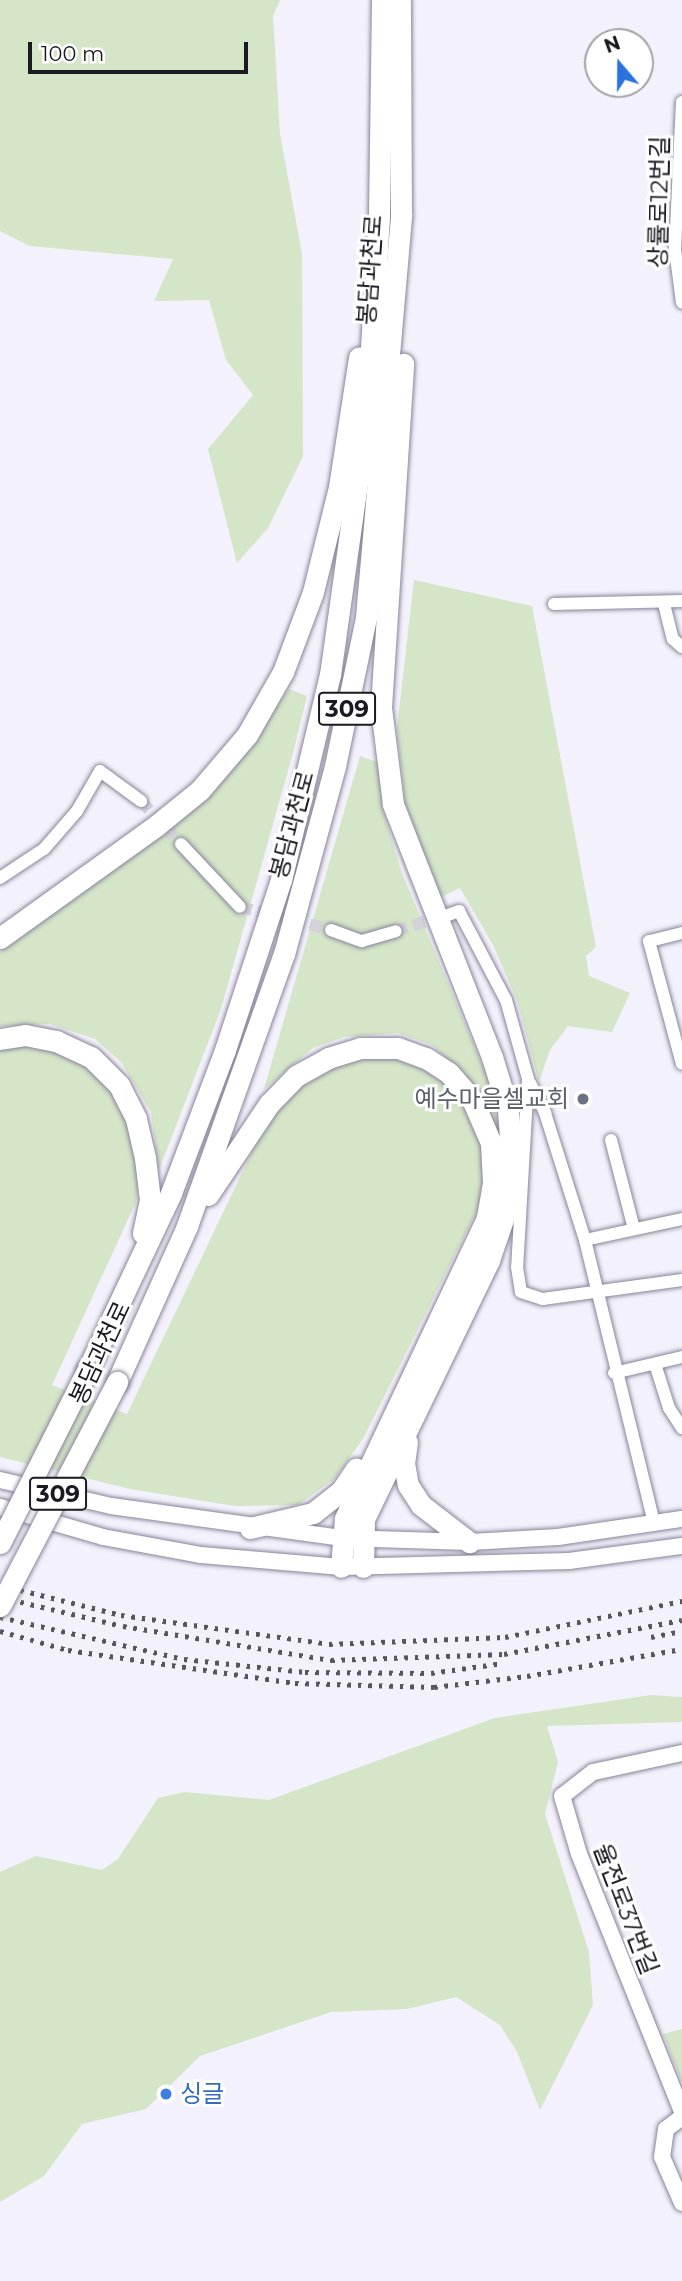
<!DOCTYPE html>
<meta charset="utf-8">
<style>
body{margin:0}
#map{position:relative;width:682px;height:2281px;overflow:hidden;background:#f3f1fb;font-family:Montserrat,"Noto Sans KR",sans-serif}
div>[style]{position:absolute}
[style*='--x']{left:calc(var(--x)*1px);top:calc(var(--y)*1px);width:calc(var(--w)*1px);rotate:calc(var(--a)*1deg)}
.green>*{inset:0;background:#d4e5c8}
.minor-tunnel>*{height:12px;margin-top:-6px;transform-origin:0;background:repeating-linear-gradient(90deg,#d3d1da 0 12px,transparent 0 18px)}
.roads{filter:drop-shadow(0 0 2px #89849a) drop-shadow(0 0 2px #89849a)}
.minor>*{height:12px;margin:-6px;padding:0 6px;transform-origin:6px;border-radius:6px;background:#fff}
.tertiary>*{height:16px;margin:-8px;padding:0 8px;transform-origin:8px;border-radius:8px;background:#fff}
.trunk>*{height:21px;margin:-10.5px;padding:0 10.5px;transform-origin:10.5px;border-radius:10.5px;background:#fff}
.rail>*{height:4.5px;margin-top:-2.25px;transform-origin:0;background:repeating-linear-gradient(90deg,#57555d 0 3.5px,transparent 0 10.5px)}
.bridges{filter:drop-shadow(0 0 2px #89849a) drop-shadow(0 0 2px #89849a)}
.trunk-bridge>*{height:21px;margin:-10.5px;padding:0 10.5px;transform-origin:10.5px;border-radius:10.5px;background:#fff}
.dots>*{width:19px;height:19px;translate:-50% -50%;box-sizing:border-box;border:4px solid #fff;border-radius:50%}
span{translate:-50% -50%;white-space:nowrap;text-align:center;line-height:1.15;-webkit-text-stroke:6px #fff;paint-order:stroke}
.shield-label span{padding:2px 5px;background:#fff;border:2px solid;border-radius:5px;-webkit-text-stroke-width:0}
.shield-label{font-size:23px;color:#1b1921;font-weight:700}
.street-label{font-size:24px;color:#1b1921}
.worship-label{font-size:24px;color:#5b616d}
.right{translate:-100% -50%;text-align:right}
.shop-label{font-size:24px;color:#366cbe}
.left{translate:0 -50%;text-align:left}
.north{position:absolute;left:584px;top:28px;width:70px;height:70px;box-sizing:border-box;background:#fff;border:2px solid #a4a3a6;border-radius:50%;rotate:340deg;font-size:19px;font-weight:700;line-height:28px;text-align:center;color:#1b1921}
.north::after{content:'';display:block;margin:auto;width:24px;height:32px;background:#2a72de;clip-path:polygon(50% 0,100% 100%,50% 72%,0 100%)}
.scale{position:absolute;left:28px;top:42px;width:220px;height:32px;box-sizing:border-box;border:4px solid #1b1921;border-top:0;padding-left:9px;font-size:21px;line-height:24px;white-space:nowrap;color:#1b1921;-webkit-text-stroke:5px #fff;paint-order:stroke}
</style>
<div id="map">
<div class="green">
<div style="clip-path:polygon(0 0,280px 0,273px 16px,280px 134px,302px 254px,303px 456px,268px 528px,237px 563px,208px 449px,253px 395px,226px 360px,209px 300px,154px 301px,173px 259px,30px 246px,0 231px)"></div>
<div style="clip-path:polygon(414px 580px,532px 606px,596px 947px,586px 956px,589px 976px,630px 993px,612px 1032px,568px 1026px,550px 1050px,539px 1082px,517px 1000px,493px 945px,460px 888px,439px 898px,405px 803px,397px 728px)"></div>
<div style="clip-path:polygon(289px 689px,307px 696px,293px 753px,221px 1009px,159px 1170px,151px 1112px,121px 1062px,95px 1039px,50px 1024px,0 1026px,0 952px,187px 815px,248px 746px)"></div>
<div style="clip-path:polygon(360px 756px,380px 763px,382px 806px,401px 871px,492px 1088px,500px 1137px,456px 1066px,432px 1045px,398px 1033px,344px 1037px,313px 1048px,264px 1089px)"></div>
<div style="clip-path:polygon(32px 1045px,76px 1055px,95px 1068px,121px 1103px,142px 1162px,136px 1202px,52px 1385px,127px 1414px,261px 1133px,291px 1092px,318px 1072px,363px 1056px,406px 1055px,454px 1084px,486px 1146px,481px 1203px,363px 1439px,334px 1479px,298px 1505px,235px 1506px,130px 1489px,0 1457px,0 1049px)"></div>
<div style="clip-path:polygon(651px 1695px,682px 1697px,682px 1722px,547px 1726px,558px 1762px,545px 1814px,589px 1952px,593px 2005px,540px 2110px,517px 2052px,500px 2025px,456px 1997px,407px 2009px,331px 2012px,200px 2056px,146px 2109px,82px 2124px,44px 2176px,0 2202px,0 1872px,36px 1856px,102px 1870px,118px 1859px,158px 1798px,184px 1792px,269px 1800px,495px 1718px)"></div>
<div style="clip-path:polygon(682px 2029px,682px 2083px,663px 2034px)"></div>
</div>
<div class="minor-tunnel">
<div style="--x:141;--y:801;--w:59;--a:47.1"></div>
<div style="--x:240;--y:907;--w:94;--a:14.2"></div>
<div style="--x:396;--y:931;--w:48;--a:-18.1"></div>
</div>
<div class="roads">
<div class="minor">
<div style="--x:682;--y:102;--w:147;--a:92.7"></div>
<div style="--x:675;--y:249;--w:54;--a:82.6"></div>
<div style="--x:554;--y:604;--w:128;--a:-1.3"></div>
<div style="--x:664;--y:604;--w:36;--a:76"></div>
<div style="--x:673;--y:639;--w:12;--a:42"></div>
<div style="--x:181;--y:844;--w:86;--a:46.9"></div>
<div style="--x:0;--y:878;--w:53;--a:-33.4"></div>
<div style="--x:44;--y:849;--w:50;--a:-49"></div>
<div style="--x:77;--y:811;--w:46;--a:-60.1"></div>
<div style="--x:100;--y:771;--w:51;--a:36.2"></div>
<div style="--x:448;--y:915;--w:12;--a:-20"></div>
<div style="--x:459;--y:911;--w:101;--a:62.2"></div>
<div style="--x:506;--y:1000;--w:82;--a:74.4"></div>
<div style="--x:528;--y:1079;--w:188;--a:93.3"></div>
<div style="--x:517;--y:1267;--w:25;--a:81"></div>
<div style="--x:521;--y:1292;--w:23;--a:18"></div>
<div style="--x:543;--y:1299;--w:140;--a:-7.8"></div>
<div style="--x:331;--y:930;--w:33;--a:20"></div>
<div style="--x:362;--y:941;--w:35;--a:-16"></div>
<div style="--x:682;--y:933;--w:34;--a:166"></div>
<div style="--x:649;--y:941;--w:127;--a:75"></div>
<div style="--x:530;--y:1083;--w:34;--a:63"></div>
<div style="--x:545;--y:1113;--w:133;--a:72.5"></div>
<div style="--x:611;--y:1140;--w:92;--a:75.5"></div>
<div style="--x:655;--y:1364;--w:46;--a:72.3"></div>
<div style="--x:669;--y:1408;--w:24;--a:57"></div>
<div style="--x:614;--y:1373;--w:70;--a:-13.2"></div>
<div style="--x:654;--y:1523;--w:291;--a:-103.7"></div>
<div style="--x:585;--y:1240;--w:99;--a:-12.2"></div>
</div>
<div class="tertiary">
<div style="--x:0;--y:1480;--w:114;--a:13.2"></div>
<div style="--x:111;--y:1506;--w:234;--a:7.9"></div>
<div style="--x:343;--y:1538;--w:126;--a:1.8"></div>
<div style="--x:469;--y:1542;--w:89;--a:-3.2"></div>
<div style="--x:558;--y:1537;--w:125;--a:-8.3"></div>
<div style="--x:0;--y:1507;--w:107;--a:16.2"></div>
<div style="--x:103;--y:1537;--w:100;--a:10.4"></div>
<div style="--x:201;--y:1555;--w:141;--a:4.9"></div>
<div style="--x:341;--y:1567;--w:228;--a:-1.5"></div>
<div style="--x:569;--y:1561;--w:114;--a:-7.6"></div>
<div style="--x:682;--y:1753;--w:91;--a:167.9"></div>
<div style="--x:593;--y:1772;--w:39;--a:142"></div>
<div style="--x:562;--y:1796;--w:60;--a:73.7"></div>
<div style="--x:579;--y:1854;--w:278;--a:68.2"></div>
<div style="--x:682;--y:2117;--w:20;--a:143"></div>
<div style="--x:666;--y:2129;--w:28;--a:98"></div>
<div style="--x:662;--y:2157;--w:50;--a:66.5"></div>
</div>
<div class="trunk">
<div style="--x:0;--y:938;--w:193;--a:-35.7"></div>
<div style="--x:157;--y:825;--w:55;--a:-39.1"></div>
<div style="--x:200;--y:790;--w:72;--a:-49.5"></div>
<div style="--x:247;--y:735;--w:73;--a:-60.3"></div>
<div style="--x:283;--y:672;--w:85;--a:-69.4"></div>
<div style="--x:313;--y:592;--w:108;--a:-76.1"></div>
<div style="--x:339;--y:487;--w:131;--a:-81.2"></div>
<div style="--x:0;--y:1039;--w:25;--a:-9"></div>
<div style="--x:25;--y:1035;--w:32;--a:11"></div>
<div style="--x:56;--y:1041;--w:38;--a:25"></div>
<div style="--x:91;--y:1057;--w:40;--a:45"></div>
<div style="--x:119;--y:1085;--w:38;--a:63"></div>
<div style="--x:136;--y:1119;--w:40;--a:77"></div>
<div style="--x:145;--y:1158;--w:42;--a:83.2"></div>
<div style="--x:150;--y:1200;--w:34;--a:102"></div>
<div style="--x:208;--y:1195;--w:110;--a:-56.2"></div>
<div style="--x:269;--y:1104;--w:39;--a:-46"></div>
<div style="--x:296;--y:1076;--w:37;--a:-29"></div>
<div style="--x:328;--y:1058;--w:34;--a:-17"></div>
<div style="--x:360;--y:1048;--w:38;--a:0"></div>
<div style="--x:398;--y:1048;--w:30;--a:20"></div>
<div style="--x:426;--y:1058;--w:27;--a:33"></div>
<div style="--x:449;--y:1073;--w:35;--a:49"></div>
<div style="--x:472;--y:1099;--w:48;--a:66.6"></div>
<div style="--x:491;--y:1143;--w:40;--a:87.1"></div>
<div style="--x:493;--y:1183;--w:36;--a:100"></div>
<div style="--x:487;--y:1218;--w:333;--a:115.3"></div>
<div style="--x:345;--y:1519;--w:48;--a:94.8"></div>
<div style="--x:87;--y:1371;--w:197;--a:-64.7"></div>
<div style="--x:171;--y:1193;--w:153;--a:-69.3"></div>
<div style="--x:225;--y:1050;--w:179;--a:-71.8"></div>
<div style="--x:281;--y:880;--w:211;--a:-76.6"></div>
<div style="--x:330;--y:675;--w:265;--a:-82"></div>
<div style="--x:367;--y:413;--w:197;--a:-86.5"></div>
<div style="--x:379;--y:216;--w:216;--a:-89.2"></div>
<div style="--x:117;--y:1382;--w:171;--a:-65.8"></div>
<div style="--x:187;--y:1226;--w:289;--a:-70.4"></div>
<div style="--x:284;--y:954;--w:195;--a:-74.8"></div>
<div style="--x:335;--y:766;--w:152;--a:-78.2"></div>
<div style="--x:366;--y:617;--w:405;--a:-85"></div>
<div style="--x:401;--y:214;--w:214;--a:-90.3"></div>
<div style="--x:407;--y:1442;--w:21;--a:98"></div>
<div style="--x:404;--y:1463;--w:22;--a:80"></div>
<div style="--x:408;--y:1485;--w:24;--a:57"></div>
<div style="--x:421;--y:1505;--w:61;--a:37.6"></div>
<div style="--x:250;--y:1528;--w:65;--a:-13.4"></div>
<div style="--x:313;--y:1513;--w:36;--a:-38"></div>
<div style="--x:341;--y:1491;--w:27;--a:-56"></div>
<div style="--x:363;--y:1567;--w:48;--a:-88.8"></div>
<div style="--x:364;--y:1519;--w:288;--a:-64.2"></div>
<div style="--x:489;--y:1260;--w:43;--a:-71.1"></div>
<div style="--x:503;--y:1219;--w:55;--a:-80.5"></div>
<div style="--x:512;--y:1165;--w:56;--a:-94.1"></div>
<div style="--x:508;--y:1109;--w:54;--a:-107.1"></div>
<div style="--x:492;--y:1057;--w:272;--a:-111.4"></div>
<div style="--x:393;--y:804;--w:98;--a:-97.1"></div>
<div style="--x:381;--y:707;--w:344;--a:-86.3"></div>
</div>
</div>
<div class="rail">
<div style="--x:0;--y:1585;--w:125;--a:13.9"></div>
<div style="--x:121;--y:1615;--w:210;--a:7.9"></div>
<div style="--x:329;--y:1644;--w:176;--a:-2.3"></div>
<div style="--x:505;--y:1637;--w:181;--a:-11.5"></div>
<div style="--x:0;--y:1597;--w:126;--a:13.3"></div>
<div style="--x:123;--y:1626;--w:211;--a:9.3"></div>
<div style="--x:331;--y:1660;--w:173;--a:-2"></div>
<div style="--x:504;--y:1654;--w:181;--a:-10.8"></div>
<div style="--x:0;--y:1617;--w:189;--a:12.9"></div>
<div style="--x:184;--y:1659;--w:122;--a:6.1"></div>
<div style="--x:305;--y:1672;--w:126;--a:0.5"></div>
<div style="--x:431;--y:1673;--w:73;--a:-7.9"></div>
<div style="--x:0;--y:1631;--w:71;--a:15.6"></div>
<div style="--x:68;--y:1650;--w:229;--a:8.3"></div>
<div style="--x:295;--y:1683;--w:139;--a:1.6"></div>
<div style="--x:434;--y:1687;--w:94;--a:-6.7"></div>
<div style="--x:527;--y:1676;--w:157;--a:-9.9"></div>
<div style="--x:651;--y:1637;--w:32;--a:-11"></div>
</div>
<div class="bridges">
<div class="trunk-bridge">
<div style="--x:0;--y:1543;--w:193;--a:-63.2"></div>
<div style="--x:0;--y:1606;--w:253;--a:-62.4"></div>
</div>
</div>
<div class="dots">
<div style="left:583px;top:1099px;background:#6b7280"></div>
<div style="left:166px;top:2094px;background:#3f7fe0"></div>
</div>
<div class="shield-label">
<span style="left:347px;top:709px">309</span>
<span style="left:58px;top:1494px">309</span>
</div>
<div class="street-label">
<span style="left:659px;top:202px;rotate:-89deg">상률로12번길</span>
<span style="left:370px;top:270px;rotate:-86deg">봉담과천로</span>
<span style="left:292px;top:825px;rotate:-75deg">봉담과천로</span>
<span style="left:100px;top:1353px;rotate:-65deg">봉담과천로</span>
<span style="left:626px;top:1909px;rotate:69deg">율전로37번길</span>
</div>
<div class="worship-label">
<span class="right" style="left:569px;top:1099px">예수마을셀교회</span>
</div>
<div class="shop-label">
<span class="left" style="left:180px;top:2094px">싱글</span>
</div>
<div class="north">N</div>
<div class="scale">100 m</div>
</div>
